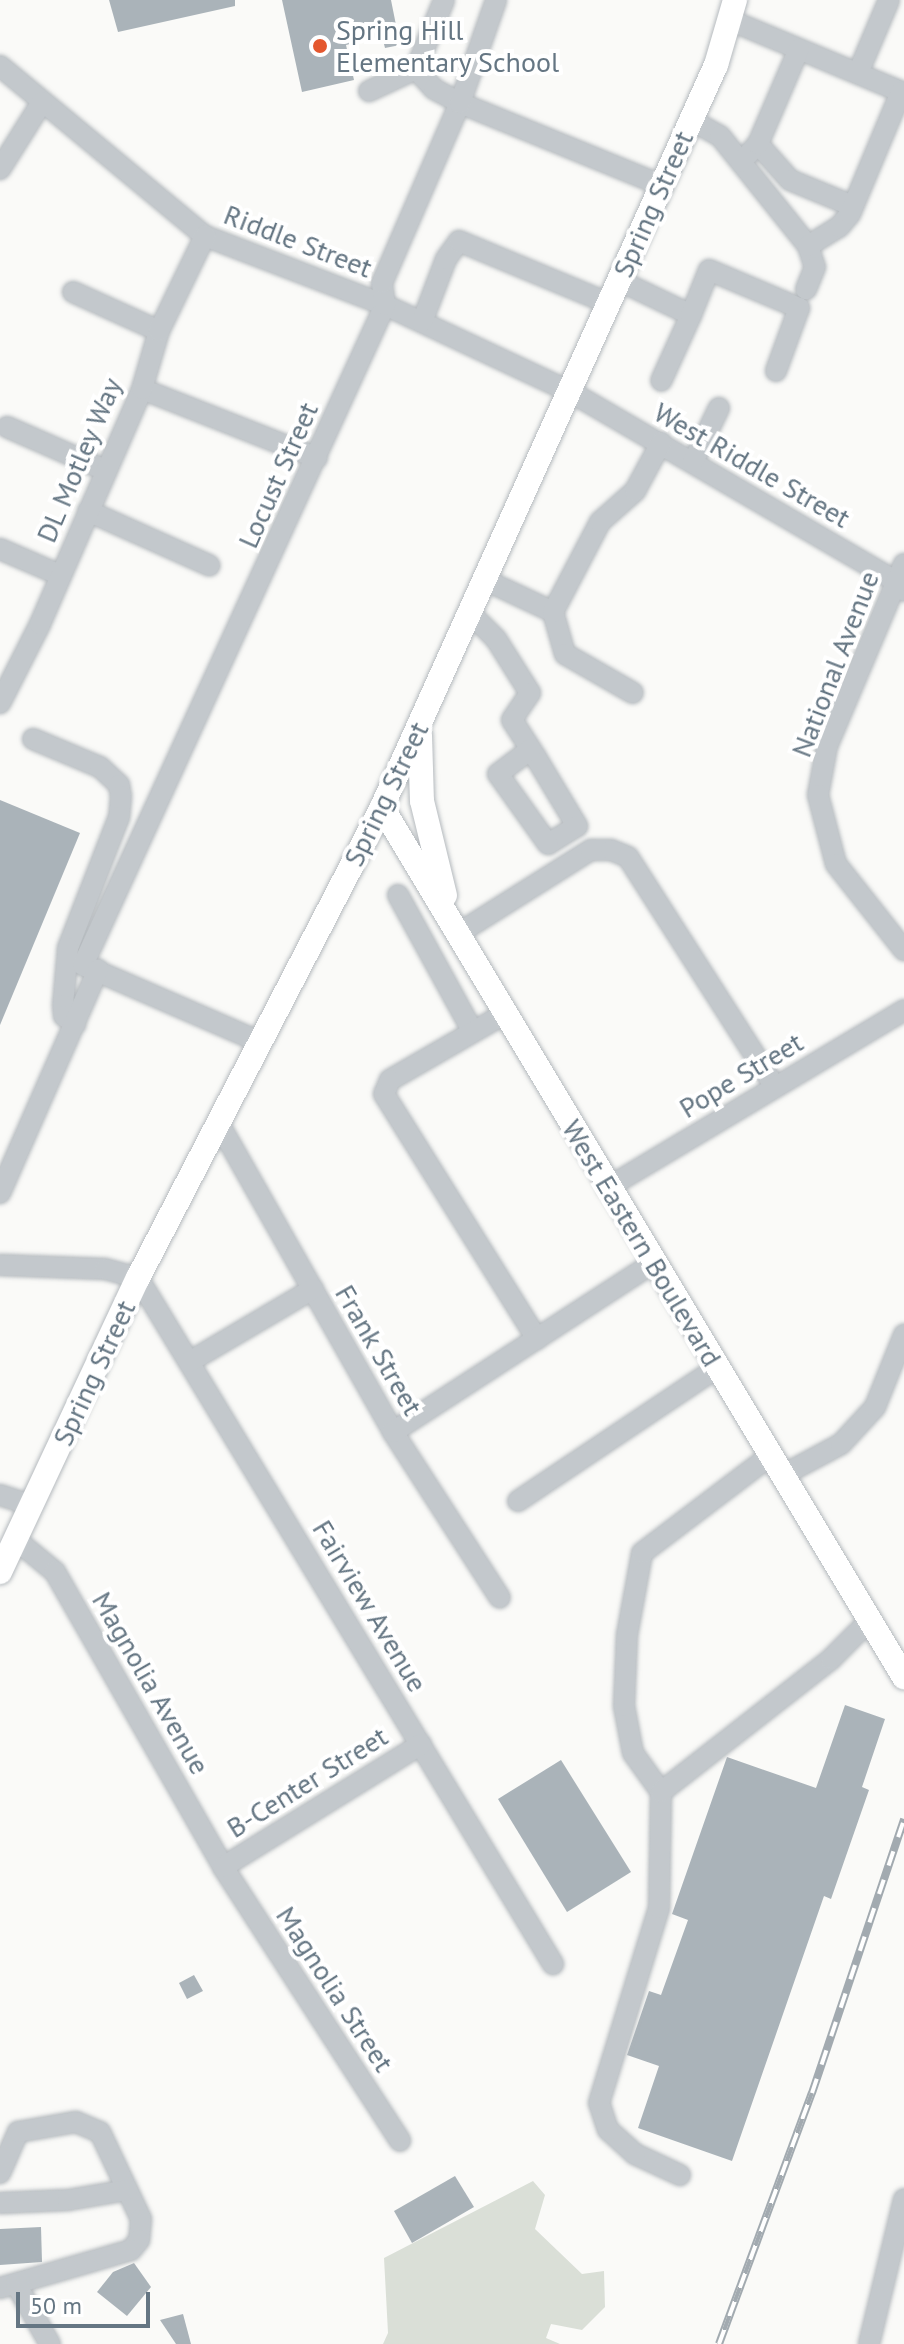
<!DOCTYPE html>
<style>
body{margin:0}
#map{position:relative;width:904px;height:2344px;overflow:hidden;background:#fafaf8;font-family:"PT Sans",sans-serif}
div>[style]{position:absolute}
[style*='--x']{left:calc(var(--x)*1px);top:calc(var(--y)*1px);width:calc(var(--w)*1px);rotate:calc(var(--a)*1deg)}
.green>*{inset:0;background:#dadfd7}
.building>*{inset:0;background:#aab3b9}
.roads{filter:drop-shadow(0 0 2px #b5babe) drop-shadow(0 0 2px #b5babe)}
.minor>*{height:20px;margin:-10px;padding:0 10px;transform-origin:10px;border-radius:10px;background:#c3c8cc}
.major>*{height:24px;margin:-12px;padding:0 12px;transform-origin:12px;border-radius:12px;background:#fff}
.rail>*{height:8px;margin-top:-4px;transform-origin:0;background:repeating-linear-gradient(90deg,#fff 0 15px,#a2aab0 0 30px);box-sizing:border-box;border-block:2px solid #a2aab0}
.dots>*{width:22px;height:22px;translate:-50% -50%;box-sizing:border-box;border:4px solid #fff;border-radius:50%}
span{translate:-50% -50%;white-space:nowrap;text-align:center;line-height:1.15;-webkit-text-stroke:8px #fff;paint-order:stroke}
.poi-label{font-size:28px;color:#657683}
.left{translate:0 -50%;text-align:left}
.street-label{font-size:28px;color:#657683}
.scale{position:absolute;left:16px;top:2292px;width:134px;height:36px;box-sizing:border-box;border:4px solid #657683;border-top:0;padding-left:10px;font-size:24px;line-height:28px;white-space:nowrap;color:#657683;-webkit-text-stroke:6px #fff;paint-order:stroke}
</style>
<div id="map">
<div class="green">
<div style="clip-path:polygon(533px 2181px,545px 2195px,535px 2229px,582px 2274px,604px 2271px,605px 2307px,582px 2330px,551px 2324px,546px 2338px,560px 2344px,383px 2344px,388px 2333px,384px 2258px)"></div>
</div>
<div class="building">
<div style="clip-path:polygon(109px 0,235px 0,235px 6px,118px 32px)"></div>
<div style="clip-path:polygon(282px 0,391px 0,400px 45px,385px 48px,382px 36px,346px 45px,354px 80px,302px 92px)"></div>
<div style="clip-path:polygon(0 800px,80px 833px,0 1025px)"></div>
<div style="clip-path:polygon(845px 1705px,885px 1719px,862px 1787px,869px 1790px,831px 1899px,824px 1896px,732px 2161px,638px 2128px,659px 2066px,627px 2055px,649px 1991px,661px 1995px,688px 1920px,672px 1914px,727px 1757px,816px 1788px)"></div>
<div style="clip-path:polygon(561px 1760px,631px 1872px,567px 1912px,498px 1799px)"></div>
<div style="clip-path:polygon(194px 1975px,203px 1991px,187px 1999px,179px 1983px)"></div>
<div style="clip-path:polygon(455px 2176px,474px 2207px,412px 2243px,394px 2211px)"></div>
<div style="clip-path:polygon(41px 2227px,42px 2262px,0 2265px,0 2229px)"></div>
<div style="clip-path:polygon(134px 2263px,151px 2287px,127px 2316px,97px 2292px,113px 2272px)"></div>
<div style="clip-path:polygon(183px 2314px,191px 2344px,176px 2344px,160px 2320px)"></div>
</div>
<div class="roads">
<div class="minor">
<div style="--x:732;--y:21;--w:186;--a:22.7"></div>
<div style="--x:0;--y:66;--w:266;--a:39.7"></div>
<div style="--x:205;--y:236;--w:193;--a:21"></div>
<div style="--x:385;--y:305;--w:203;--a:25.1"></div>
<div style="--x:569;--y:391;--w:380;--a:30.2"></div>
<div style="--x:897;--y:582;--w:11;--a:52"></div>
<div style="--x:416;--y:69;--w:27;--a:48"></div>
<div style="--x:434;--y:89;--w:30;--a:28"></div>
<div style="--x:460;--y:103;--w:217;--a:22.2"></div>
<div style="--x:858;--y:73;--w:79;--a:-67"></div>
<div style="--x:369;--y:91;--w:52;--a:-25.1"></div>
<div style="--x:416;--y:69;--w:74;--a:-67.9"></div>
<div style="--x:691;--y:120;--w:33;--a:29"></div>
<div style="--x:720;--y:136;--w:141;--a:51.3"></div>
<div style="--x:808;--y:246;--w:22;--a:72"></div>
<div style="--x:815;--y:267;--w:24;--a:112"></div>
<div style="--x:758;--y:144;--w:48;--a:48.4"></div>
<div style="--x:790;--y:180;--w:68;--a:22.4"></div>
<div style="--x:741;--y:162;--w:25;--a:-47"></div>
<div style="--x:758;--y:144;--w:103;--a:-66.7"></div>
<div style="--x:0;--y:169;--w:79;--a:-57.9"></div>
<div style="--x:808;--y:246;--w:36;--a:-32"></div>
<div style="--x:839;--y:227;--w:17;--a:-50"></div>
<div style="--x:850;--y:214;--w:132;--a:-67.3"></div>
<div style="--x:618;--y:280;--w:81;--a:25.6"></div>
<div style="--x:691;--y:315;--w:72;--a:114.4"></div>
<div style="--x:73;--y:292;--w:94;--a:24.4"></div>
<div style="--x:691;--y:315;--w:48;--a:-68.2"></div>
<div style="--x:709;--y:270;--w:98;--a:22.9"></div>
<div style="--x:799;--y:308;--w:67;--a:110.1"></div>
<div style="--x:422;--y:322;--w:67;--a:-69.1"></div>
<div style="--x:446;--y:259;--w:22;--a:-54"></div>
<div style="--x:459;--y:241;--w:161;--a:22.6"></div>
<div style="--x:142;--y:389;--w:188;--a:21.5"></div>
<div style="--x:7;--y:427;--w:107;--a:23.7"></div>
<div style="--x:693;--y:462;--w:60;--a:-64.3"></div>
<div style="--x:88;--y:511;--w:133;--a:24.1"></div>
<div style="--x:0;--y:549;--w:65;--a:23.4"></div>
<div style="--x:904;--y:564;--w:198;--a:112.9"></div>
<div style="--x:827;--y:746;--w:50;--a:100.4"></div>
<div style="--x:818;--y:795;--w:71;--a:75.4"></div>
<div style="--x:836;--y:864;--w:110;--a:51.7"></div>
<div style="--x:483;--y:579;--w:77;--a:25.2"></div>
<div style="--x:553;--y:612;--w:44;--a:74.1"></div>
<div style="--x:565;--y:654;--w:78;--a:29.8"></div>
<div style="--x:468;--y:611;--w:40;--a:45"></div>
<div style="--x:496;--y:639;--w:64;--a:57.8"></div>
<div style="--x:530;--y:693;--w:32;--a:124"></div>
<div style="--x:512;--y:720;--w:43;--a:57.4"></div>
<div style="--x:535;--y:756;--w:82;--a:59"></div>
<div style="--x:577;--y:826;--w:34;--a:148"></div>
<div style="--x:548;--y:844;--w:86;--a:-125.5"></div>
<div style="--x:498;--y:774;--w:41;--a:-37.1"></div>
<div style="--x:553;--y:612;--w:102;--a:-62.4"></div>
<div style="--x:600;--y:522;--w:47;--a:-41.5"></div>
<div style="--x:635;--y:491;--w:55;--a:-61.6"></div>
<div style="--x:0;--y:703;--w:89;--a:-63.1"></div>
<div style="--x:40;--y:624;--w:256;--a:-66.5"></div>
<div style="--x:142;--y:389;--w:60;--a:-73.7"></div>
<div style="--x:159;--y:331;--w:106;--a:-64.2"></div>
<div style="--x:33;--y:739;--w:73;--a:22.7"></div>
<div style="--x:100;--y:767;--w:26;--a:43"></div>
<div style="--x:119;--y:785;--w:11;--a:80"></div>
<div style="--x:121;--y:796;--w:21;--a:95"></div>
<div style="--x:119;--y:817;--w:141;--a:111.3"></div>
<div style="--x:68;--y:948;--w:57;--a:95"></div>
<div style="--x:63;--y:1005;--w:11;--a:85"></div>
<div style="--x:64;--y:1016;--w:14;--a:36"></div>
<div style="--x:398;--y:895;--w:156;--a:61.3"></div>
<div style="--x:459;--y:933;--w:156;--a:-32.2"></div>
<div style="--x:591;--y:850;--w:20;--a:0"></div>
<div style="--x:611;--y:850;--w:18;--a:22"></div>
<div style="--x:628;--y:857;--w:273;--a:57.4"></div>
<div style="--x:506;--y:1013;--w:134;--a:150"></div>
<div style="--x:390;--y:1080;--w:15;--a:113"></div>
<div style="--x:384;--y:1094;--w:289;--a:58"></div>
<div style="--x:260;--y:1042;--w:193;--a:-156.5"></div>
<div style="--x:83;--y:965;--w:726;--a:-65.41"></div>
<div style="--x:385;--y:305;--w:22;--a:-98"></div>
<div style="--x:382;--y:283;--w:196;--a:-66.6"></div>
<div style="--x:460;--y:103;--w:109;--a:-70.7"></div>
<div style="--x:219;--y:1124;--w:354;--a:60.5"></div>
<div style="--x:393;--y:1432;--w:197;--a:57.2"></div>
<div style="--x:607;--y:1188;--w:346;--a:-30.9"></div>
<div style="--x:0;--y:1193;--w:244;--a:-66.3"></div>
<div style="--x:0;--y:1265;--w:105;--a:2.2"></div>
<div style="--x:105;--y:1269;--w:34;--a:15"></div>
<div style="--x:138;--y:1278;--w:802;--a:58.83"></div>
<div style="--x:189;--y:1362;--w:144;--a:-30.5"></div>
<div style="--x:393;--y:1432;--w:309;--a:-33"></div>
<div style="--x:783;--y:1475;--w:66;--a:-28.1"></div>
<div style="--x:841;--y:1444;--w:50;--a:-47.4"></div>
<div style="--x:875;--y:1407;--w:78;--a:-68.1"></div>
<div style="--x:0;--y:1495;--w:33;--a:18"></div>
<div style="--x:518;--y:1501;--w:239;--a:-33.8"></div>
<div style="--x:15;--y:1539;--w:52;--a:39.5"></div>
<div style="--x:55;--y:1572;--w:339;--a:60.3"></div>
<div style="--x:223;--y:1867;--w:326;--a:57.1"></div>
<div style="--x:661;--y:1792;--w:48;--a:-125.7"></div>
<div style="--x:633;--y:1753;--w:48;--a:-100.8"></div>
<div style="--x:624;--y:1706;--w:71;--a:-87.6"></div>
<div style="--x:627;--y:1635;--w:83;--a:-79.6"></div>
<div style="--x:642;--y:1553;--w:162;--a:-37.2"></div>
<div style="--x:223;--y:1867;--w:233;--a:-31.8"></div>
<div style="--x:0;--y:2173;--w:45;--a:-66.3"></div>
<div style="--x:18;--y:2132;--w:59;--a:-9.8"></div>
<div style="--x:76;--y:2122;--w:26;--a:23"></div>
<div style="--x:100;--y:2132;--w:96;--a:64.8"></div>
<div style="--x:141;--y:2219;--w:21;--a:95"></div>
<div style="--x:139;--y:2240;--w:13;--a:129"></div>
<div style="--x:131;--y:2250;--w:136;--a:163.8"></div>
<div style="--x:680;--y:2175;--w:50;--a:-155"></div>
<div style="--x:635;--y:2154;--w:36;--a:-138"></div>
<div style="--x:608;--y:2130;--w:28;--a:-108"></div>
<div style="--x:599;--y:2103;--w:204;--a:-72.9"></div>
<div style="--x:659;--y:1908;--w:116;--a:-89"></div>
<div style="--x:661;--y:1792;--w:216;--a:-38"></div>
<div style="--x:831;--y:1659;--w:55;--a:-45"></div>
<div style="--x:0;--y:2203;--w:68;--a:-2.5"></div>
<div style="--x:68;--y:2200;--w:60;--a:-9.6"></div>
<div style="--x:16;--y:2284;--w:69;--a:60.5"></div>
<div style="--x:869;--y:2344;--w:149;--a:-76.4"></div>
</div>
<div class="major">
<div style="--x:420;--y:735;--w:66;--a:88.3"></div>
<div style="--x:422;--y:801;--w:97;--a:76.3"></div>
<div style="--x:382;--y:807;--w:1015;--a:59.04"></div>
<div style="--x:0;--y:1572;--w:325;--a:-64.9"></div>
<div style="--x:138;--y:1278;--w:530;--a:-62.61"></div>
<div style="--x:382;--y:807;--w:814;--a:-65.77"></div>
<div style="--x:716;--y:65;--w:68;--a:-73.7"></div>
</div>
</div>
<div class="rail">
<div style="--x:719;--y:2344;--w:268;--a:-69.7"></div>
<div style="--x:812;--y:2093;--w:289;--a:-71.4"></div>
</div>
<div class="dots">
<div style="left:320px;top:46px;background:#e4572e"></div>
</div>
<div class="poi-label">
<span class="left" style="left:336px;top:46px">Spring Hill<br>Elementary School</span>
</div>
<div class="street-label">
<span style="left:653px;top:204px;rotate:-66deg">Spring Street</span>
<span style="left:298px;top:241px;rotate:21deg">Riddle Street</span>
<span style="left:79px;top:460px;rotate:-67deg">DL Motley Way</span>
<span style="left:752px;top:465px;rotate:30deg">West Riddle Street</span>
<span style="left:278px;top:475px;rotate:-66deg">Locust Street</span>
<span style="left:835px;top:664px;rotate:-69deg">National Avenue</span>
<span style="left:386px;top:794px;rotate:-64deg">Spring Street</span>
<span style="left:741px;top:1075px;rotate:-31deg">Pope Street</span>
<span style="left:642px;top:1243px;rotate:59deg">West Eastern Boulevard</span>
<span style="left:379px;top:1350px;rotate:60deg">Frank Street</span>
<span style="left:94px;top:1373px;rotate:-65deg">Spring Street</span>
<span style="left:370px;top:1606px;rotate:59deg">Fairview Avenue</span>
<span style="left:151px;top:1683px;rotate:60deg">Magnolia Avenue</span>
<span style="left:307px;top:1782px;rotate:-32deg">B-Center Street</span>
<span style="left:335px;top:1989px;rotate:57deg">Magnolia Street</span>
</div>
<div class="scale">50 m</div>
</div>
